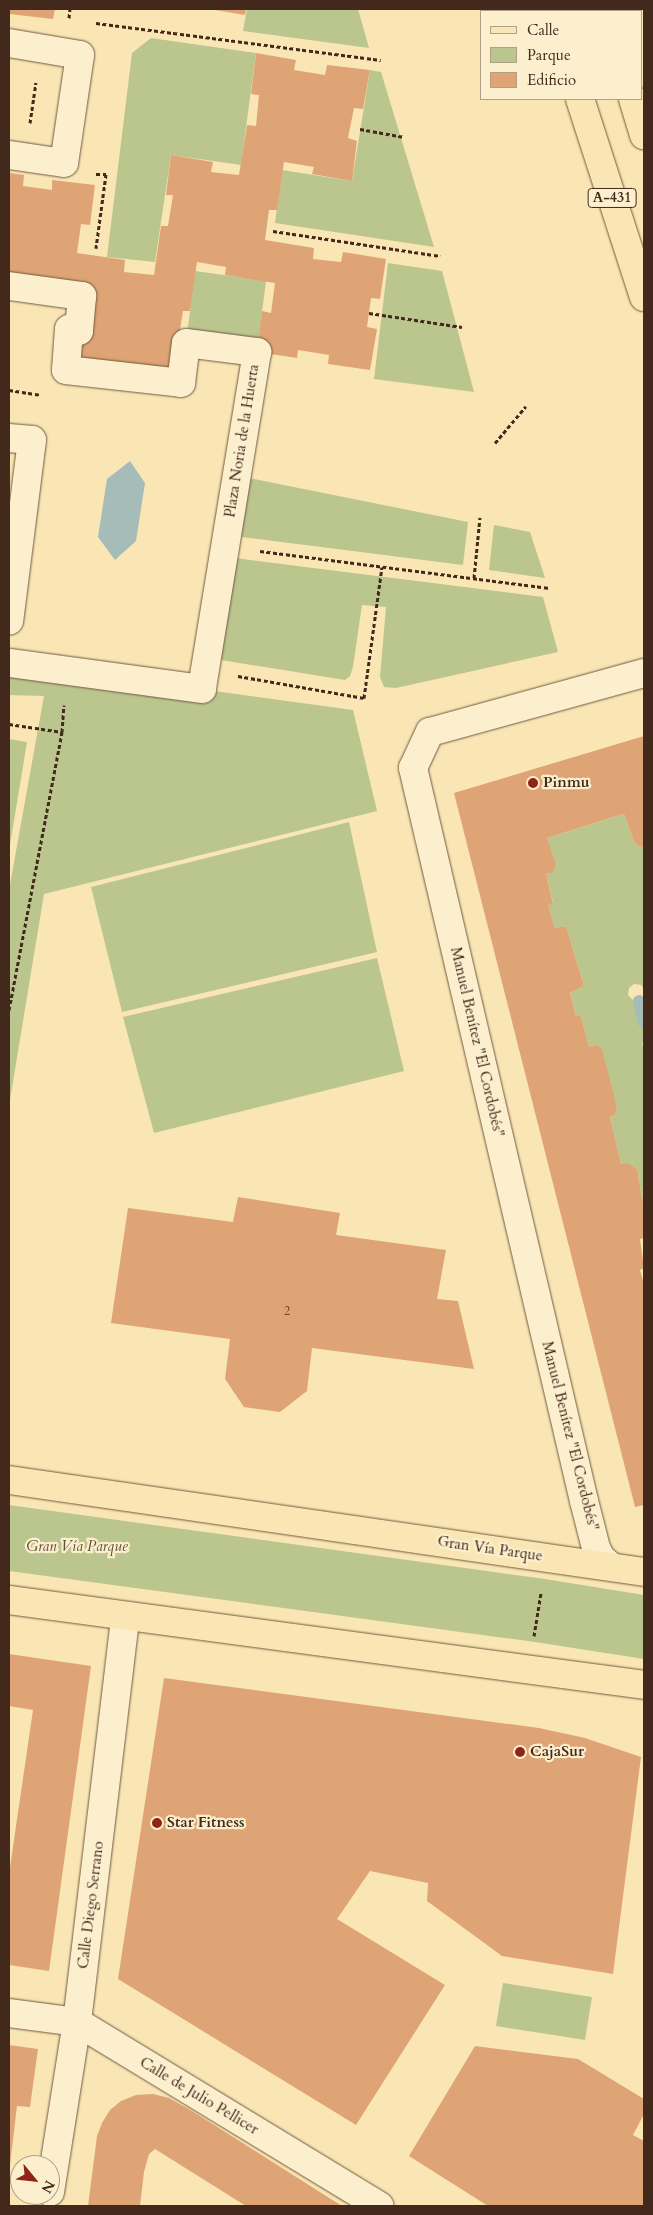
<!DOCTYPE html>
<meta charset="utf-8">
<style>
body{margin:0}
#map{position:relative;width:653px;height:2215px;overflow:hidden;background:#fae6b4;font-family:Cardo,serif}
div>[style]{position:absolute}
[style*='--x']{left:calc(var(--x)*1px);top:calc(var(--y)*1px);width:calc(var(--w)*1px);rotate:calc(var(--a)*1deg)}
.green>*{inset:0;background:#bbc68f}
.water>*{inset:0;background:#a5bcb9}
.stream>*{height:12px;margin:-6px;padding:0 6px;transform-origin:6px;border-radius:6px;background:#a5bcb9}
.building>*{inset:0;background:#dfa475}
.path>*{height:3px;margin-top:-1.5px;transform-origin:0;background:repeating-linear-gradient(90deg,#43281c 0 4px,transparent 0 6.5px)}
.roads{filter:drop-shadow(0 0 1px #715842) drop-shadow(0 0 1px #715842)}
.street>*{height:28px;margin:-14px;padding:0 14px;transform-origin:14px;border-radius:14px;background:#fcefce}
.primary>*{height:28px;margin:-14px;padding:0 14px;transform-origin:14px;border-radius:14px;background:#fae6b4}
.dots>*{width:14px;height:14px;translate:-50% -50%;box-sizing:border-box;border:2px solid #fcefce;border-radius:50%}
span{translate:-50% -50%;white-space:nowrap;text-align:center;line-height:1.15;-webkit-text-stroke:4.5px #fcefce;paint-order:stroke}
.number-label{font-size:12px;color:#6a4732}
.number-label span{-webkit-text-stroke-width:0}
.shield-label span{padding:1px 4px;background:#fcefce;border:1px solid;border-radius:4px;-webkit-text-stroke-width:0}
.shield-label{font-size:14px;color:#43281c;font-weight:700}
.street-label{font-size:15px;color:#43281c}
.poi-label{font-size:15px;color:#43281c;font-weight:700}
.left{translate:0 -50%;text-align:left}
.park-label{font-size:15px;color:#615039;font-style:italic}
.frame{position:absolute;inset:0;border:10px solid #43281c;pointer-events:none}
.legend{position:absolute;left:480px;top:10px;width:162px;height:90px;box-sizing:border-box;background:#fcefce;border:1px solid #b29f87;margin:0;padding:6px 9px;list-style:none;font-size:15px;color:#43281c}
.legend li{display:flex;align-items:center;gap:10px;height:25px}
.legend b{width:25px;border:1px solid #b29f87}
.north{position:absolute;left:10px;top:2155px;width:50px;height:50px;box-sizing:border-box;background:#fcefce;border:1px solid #b29f87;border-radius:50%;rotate:118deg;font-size:14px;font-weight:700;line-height:20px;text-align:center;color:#43281c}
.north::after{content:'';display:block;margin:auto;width:18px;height:22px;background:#8f2418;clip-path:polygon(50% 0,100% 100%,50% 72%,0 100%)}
</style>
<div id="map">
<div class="green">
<div style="clip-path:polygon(247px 9px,358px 9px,369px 48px,243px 31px)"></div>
<div style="clip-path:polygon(151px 38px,256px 53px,241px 165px,171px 155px,155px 262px,107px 257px,132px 53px)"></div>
<div style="clip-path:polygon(370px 70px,381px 72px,434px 247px,275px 223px,282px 170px,352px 181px)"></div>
<div style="clip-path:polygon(388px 263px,442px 271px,474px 392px,374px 379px)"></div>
<div style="clip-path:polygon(195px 271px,266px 281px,257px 352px,186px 343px)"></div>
<div style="clip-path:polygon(244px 477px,468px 522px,463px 565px,234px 536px)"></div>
<div style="clip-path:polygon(494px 525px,530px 532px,545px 578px,489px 570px)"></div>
<div style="clip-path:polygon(235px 558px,543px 597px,558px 652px,396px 688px,384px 687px,380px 677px,386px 607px,362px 605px,353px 667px,350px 676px,345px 680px,221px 660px,214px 654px)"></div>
<div style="clip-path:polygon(9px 663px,353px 710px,377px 811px,44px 894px,9px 1106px,9px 890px,44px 696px,9px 695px)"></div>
<div style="clip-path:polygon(9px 739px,27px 742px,9px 851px)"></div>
<div style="clip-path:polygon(624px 814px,634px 842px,641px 847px,644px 846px,644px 989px,641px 985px,634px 984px,629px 988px,628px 995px,633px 1000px,639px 1001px,644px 996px,644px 1042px,642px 1043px,644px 1052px,644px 1208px,637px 1169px,630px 1164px,621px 1164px,610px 1117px,615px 1115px,617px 1107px,596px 1045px,589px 1047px,581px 1016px,576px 1016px,570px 993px,584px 986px,566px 926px,555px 928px,548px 905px,553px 903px,546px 874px,552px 873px,547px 838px)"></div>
<div style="clip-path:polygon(349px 822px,377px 952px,122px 1012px,91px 887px)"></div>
<div style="clip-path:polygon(377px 958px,404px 1071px,154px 1133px,123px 1017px)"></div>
<div style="clip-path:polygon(9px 1505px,545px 1579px,644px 1595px,644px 1659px,535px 1642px,9px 1571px)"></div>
<div style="clip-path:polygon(503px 1983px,592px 1997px,585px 2040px,496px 2026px)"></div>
</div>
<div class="water">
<div style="clip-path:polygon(130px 461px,145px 483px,136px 541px,115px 560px,98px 537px,107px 479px)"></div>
</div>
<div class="stream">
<div style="--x:639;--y:1001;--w:22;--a:77"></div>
</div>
<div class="building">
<div style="clip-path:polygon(9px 9px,55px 9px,53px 19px,9px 14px)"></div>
<div style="clip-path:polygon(209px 9px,246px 9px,245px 15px)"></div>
<div style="clip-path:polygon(256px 53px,296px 60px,294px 70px,325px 75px,327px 65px,370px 70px,363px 109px,354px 108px,348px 138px,357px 141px,352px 181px,312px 174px,314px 167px,284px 162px,277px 210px,269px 210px,265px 240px,314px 248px,313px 259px,341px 262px,343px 252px,386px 259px,380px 299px,371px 298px,367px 327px,377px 329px,370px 370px,328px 364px,329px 355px,298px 350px,297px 358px,257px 352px,262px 311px,271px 313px,275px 283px,225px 275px,226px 267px,197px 262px,190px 311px,183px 311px,178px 342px,181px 383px,66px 370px,82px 296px,9px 282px,9px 173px,24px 175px,23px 186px,52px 190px,52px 180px,95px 185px,90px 225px,81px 224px,77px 253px,125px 260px,124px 272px,154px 275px,161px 226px,168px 226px,173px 195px,166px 195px,171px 155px,213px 162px,211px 172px,239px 175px,247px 125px,256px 126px,259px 95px,251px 94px)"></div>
<div style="clip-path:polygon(644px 736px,644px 846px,641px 847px,634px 842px,624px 814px,617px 816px,547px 838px,556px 865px,552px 873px,546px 874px,553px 904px,548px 905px,555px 928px,566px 926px,584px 986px,570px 993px,576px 1016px,581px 1016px,589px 1047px,596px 1045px,602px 1049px,617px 1108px,615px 1115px,610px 1117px,621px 1164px,630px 1164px,637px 1169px,644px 1208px,644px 1238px,640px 1239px,644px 1268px,640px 1270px,644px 1284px,644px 1505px,635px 1507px,454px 793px)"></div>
<div style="clip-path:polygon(238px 1197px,340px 1213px,336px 1235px,446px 1250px,437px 1299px,458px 1301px,474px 1369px,312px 1348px,307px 1391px,280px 1412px,244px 1407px,225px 1379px,230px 1339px,111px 1323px,128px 1208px,233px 1222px)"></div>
<div style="clip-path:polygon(9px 1654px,91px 1666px,49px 1971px,9px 1965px,9px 1874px,33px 1710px,9px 1706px)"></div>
<div style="clip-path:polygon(164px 1678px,539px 1728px,585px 1738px,641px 1757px,613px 1974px,502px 1956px,427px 1901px,428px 1883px,370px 1871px,337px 1919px,445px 1985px,356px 2125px,118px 1979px)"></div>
<div style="clip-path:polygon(9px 2045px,38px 2049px,30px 2107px,17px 2106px,10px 2165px)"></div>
<div style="clip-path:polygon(475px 2046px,578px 2059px,644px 2099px,644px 2114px,633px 2135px,644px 2141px,644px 2206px,488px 2206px,409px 2156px)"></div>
<div style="clip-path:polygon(153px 2094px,169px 2098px,192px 2111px,342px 2206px,246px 2206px,155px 2149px,149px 2154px,144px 2172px,140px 2206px,88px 2206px,97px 2136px,102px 2123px,110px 2110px,121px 2101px,136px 2095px)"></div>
</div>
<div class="path">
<div style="--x:69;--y:18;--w:9;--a:-84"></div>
<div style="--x:96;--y:23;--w:287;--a:7.4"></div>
<div style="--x:30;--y:123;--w:41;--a:-81.7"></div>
<div style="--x:360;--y:129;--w:45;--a:10.3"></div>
<div style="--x:96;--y:174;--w:10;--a:0"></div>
<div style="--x:106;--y:174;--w:75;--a:97.7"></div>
<div style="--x:273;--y:231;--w:169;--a:8.5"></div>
<div style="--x:369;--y:313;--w:94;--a:8.6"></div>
<div style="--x:9;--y:390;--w:31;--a:9"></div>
<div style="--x:495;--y:443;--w:48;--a:-50"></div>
<div style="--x:260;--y:551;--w:292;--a:7.3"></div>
<div style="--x:474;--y:578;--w:61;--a:-84.4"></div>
<div style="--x:238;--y:676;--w:128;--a:9.9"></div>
<div style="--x:364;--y:698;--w:132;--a:-82.2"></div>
<div style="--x:9;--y:724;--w:54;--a:8.6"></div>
<div style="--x:9;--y:1010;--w:283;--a:-79.2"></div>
<div style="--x:62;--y:732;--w:27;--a:-86"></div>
<div style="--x:534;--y:1636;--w:44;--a:-80.8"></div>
</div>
<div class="roads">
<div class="street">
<div style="--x:9;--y:43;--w:72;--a:9.6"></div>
<div style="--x:80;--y:55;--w:109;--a:98.4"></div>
<div style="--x:64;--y:163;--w:56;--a:-171.7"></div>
<div style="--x:9;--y:286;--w:74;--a:7.8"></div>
<div style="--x:82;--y:296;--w:35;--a:95"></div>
<div style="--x:79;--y:331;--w:10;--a:-169"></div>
<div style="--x:69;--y:329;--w:41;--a:94.2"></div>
<div style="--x:66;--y:370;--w:116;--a:6.4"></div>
<div style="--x:181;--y:383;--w:40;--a:-82.9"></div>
<div style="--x:186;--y:343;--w:72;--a:7.2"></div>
<div style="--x:257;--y:352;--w:341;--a:99.3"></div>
<div style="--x:202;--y:689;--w:195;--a:-172.3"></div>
<div style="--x:9;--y:438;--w:23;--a:5"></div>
<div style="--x:32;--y:440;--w:182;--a:97.2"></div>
<div style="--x:610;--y:1566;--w:12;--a:-138"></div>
<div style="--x:601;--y:1558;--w:11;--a:-117"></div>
<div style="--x:596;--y:1548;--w:49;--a:-104.3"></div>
<div style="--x:584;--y:1501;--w:753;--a:-103.13"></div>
<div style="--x:413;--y:768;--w:40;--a:-65"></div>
<div style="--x:430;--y:732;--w:222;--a:-15.4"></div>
<div style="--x:9;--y:2013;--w:69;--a:7.5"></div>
<div style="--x:77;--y:2022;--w:354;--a:31.3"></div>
<div style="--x:50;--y:2192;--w:172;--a:-81"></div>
<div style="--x:77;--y:2022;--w:408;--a:-83.2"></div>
</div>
<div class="primary">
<div style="--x:551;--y:9;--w:2;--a:63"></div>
<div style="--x:604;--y:9;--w:2;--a:90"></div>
<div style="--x:580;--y:99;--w:208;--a:72.1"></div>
<div style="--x:633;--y:99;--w:38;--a:73"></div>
<div style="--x:9;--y:1480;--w:642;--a:8.24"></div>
<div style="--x:9;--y:1600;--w:641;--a:7.62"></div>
</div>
</div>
<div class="dots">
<div style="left:533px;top:783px;background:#8f2418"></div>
<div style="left:520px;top:1752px;background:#8f2418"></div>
<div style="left:157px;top:1823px;background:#8f2418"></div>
</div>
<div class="number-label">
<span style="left:287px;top:1312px">2</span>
</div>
<div class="shield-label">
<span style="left:612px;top:198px">A-431</span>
</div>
<div class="street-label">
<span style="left:242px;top:441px;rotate:-81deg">Plaza Noria de la Huerta</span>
<span style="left:477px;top:1042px;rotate:77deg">Manuel Benítez "El Cordobés"</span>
<span style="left:570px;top:1436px;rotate:76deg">Manuel Benítez "El Cordobés"</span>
<span style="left:490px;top:1549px;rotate:8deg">Gran Vía Parque</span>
<span style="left:91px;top:1905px;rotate:-83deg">Calle Diego Serrano</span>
<span style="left:199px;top:2096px;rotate:31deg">Calle de Julio Pellicer</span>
</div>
<div class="poi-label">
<span class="left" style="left:543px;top:783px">Pinmu</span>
<span class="left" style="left:530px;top:1752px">CajaSur</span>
<span class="left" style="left:167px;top:1823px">Star Fitness</span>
</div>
<div class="park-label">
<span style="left:77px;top:1547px">Gran Vía Parque</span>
</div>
<div class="frame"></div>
<ul class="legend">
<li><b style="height:6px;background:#fae6b4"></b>Calle</li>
<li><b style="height:14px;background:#bbc68f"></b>Parque</li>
<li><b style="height:14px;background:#dfa475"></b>Edificio</li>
</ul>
<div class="north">N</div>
</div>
